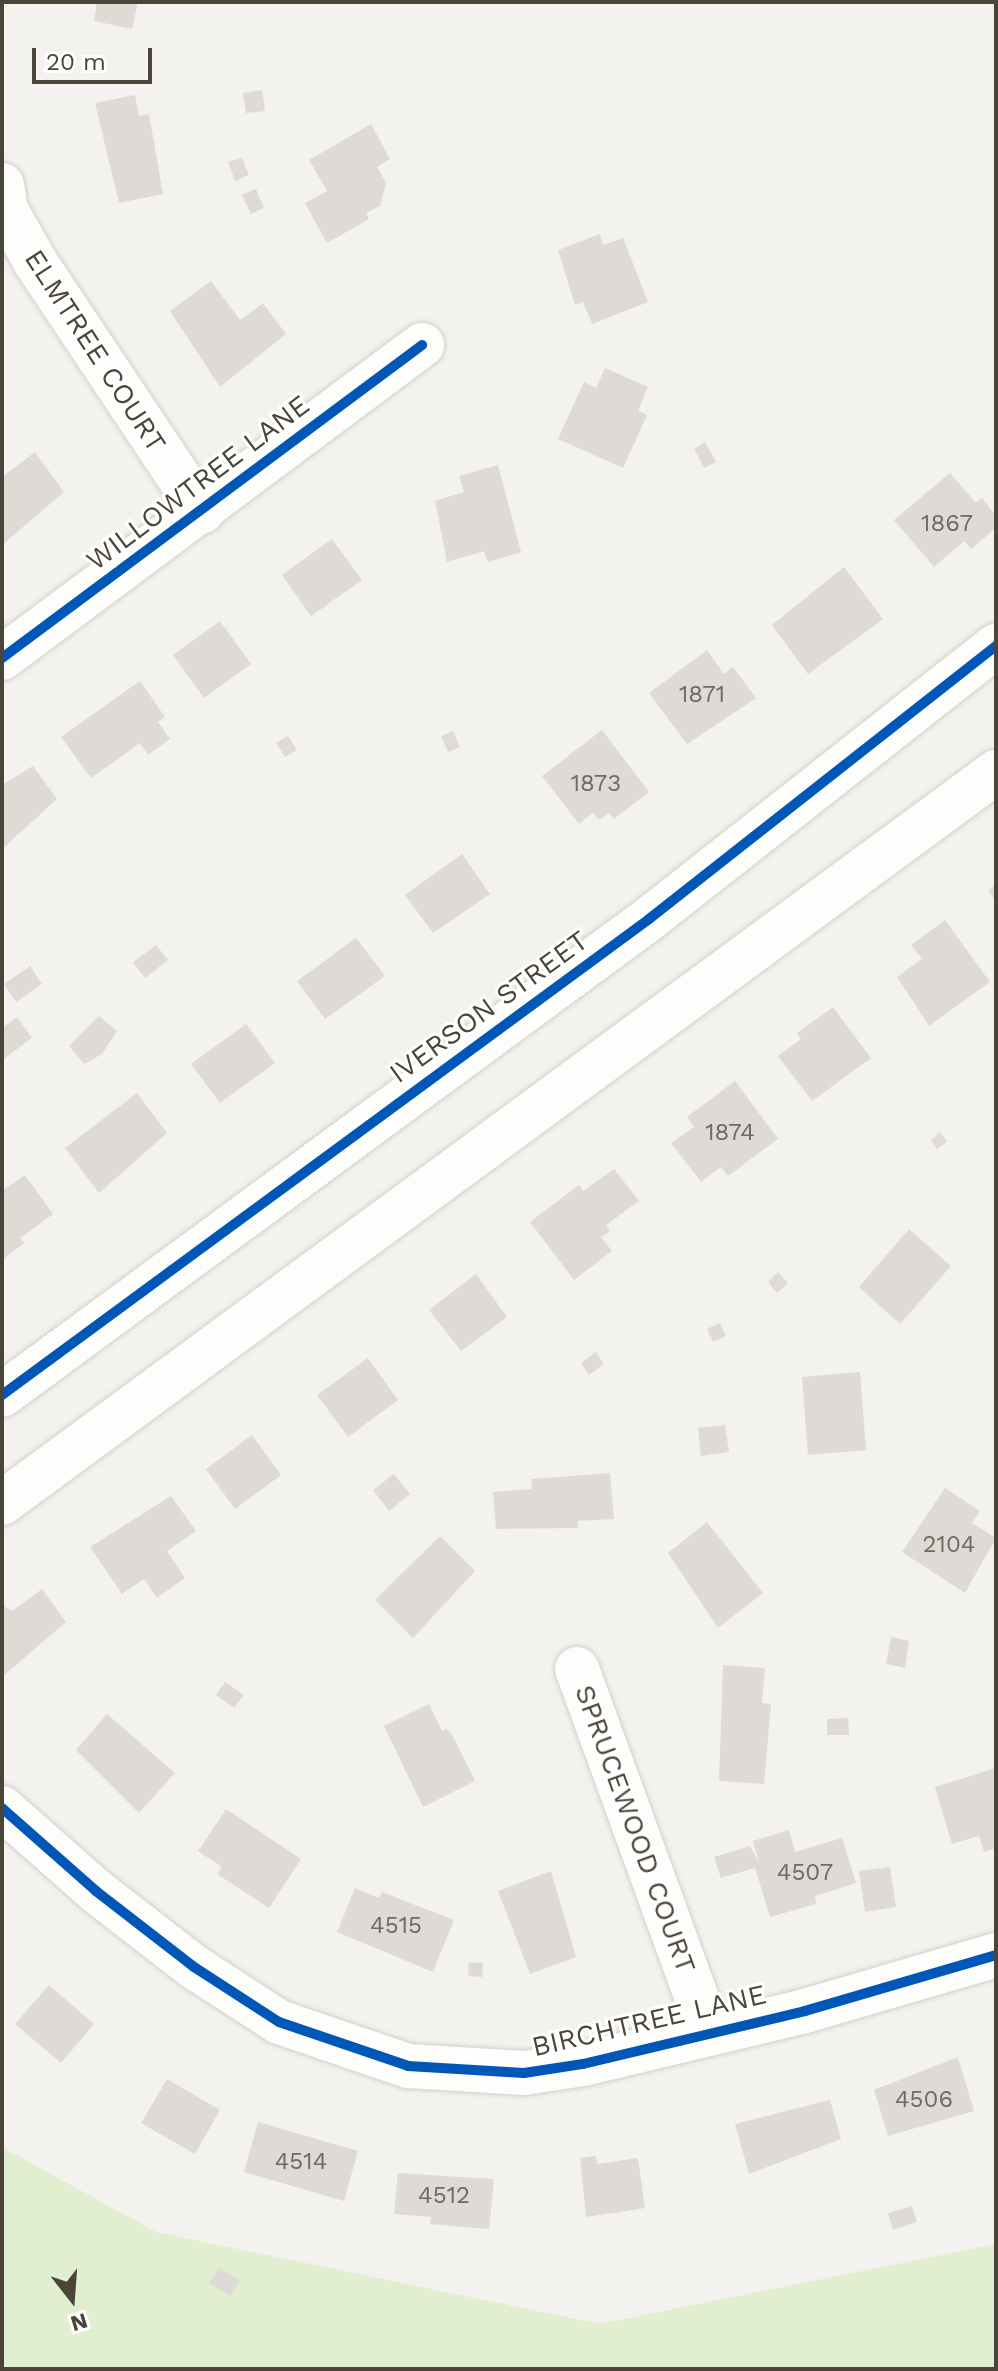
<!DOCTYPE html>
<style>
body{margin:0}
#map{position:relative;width:998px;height:2371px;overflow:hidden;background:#f4f2ee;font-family:"Work Sans",sans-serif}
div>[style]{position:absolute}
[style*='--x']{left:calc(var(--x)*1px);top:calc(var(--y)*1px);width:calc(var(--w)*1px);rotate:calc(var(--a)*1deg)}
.green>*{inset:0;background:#e1eecf}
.building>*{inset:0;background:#dedbd6}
.roads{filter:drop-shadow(0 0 2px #d2d0cb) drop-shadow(0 0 2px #d2d0cb)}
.minor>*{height:44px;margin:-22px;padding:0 22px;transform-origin:22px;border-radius:22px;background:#fdfdfc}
.cycleway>*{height:10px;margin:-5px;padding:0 5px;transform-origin:5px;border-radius:5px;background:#0057b8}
span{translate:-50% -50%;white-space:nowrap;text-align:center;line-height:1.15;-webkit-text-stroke:6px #fff;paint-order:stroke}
.number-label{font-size:24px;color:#706a61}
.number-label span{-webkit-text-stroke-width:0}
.street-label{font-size:28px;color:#4b4439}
.frame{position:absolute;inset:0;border:4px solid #4b4439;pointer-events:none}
.north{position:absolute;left:32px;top:2259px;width:80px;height:80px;-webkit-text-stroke:6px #fff;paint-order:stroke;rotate:163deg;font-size:22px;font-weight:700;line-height:32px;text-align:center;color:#4b4439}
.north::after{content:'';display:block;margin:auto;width:28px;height:36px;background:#4b4439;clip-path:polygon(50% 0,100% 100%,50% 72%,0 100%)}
.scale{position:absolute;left:32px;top:48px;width:120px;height:36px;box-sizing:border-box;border:4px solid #4b4439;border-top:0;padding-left:10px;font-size:24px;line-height:28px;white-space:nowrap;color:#4b4439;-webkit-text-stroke:6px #fff;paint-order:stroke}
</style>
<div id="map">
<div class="green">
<div style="clip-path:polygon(2px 2147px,156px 2232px,600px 2324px,996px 2244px,996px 2369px,2px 2369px)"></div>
</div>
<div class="building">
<div style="clip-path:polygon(97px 2px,138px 2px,132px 29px,94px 21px)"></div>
<div style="clip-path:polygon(262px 90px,265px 111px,246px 113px,243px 93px)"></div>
<div style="clip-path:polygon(135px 95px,139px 116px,149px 114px,163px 194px,119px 203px,95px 103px)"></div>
<div style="clip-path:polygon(371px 124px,390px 159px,377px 167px,386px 183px,380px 206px,366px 213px,369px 219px,327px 243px,305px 203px,327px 191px,309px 160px)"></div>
<div style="clip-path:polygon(242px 158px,249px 175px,235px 181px,228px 162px)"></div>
<div style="clip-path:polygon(256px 189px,264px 208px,251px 214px,242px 195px)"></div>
<div style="clip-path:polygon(600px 234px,603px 245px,623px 238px,648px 302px,592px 324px,583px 302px,575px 305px,558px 250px)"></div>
<div style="clip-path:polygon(211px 281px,240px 320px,263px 303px,286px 334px,220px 387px,170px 311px)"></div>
<div style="clip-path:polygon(605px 368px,648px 387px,638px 411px,647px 415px,623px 468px,558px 439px,584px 382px,596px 388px)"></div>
<div style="clip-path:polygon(705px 442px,716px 462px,704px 468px,694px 449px)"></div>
<div style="clip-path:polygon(35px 452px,64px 492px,2px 545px,2px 477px)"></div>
<div style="clip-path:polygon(498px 465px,521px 552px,488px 562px,484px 551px,447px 562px,435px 501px,464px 492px,459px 476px)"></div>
<div style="clip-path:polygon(950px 473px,976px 503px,982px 498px,996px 516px,996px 528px,971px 549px,964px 541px,934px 567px,894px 520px)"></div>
<div style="clip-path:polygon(332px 539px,362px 580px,311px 616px,282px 575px)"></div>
<div style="clip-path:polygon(844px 567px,883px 619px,808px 674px,772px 625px)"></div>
<div style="clip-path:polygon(220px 621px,251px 664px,204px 698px,173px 655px)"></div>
<div style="clip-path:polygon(707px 650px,724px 674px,733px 667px,756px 698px,687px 744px,649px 693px)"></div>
<div style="clip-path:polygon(140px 681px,165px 717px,158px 722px,170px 739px,148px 755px,140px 743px,91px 778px,61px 737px)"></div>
<div style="clip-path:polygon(602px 730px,649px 792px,614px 819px,609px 813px,599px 820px,593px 813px,579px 824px,542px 776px)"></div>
<div style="clip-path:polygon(453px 731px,460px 747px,448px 752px,441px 736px)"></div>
<div style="clip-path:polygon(288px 736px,297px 750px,285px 757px,276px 743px)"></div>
<div style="clip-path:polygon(33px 766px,57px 799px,2px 849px,2px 785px)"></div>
<div style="clip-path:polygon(462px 854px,490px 894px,433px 933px,405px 895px)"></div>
<div style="clip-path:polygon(996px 884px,996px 901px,988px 891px)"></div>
<div style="clip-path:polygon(945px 920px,990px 982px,929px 1026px,897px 977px,922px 959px,911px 945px)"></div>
<div style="clip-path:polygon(356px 938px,385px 976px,325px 1019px,297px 981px)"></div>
<div style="clip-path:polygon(156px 945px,168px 960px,145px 978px,133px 962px)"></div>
<div style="clip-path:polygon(30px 966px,42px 984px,16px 1002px,4px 984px)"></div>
<div style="clip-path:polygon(833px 1007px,871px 1058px,812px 1101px,778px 1056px,801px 1039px,797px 1033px)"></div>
<div style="clip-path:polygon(99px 1016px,117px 1031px,102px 1054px,84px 1064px,69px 1046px)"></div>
<div style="clip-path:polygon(17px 1017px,32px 1038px,2px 1060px,2px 1028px)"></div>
<div style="clip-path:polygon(246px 1024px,275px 1063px,220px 1103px,191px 1064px)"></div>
<div style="clip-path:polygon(735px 1081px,778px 1139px,728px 1176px,721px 1167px,701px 1182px,671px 1143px,694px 1127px,687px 1117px)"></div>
<div style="clip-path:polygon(137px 1093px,167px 1133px,99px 1193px,65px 1148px)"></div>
<div style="clip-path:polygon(940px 1132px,947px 1142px,937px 1149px,931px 1140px)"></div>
<div style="clip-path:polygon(614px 1169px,639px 1201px,606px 1225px,610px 1231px,601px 1237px,612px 1251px,574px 1280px,530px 1222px,579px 1185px,583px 1191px)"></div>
<div style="clip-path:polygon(25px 1175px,53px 1214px,20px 1238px,24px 1243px,2px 1260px,2px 1191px)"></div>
<div style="clip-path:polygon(909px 1229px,951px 1266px,900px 1324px,859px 1287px)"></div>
<div style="clip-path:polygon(778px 1272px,788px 1283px,777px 1293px,768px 1282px)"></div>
<div style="clip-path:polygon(476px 1274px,507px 1317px,461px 1351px,429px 1310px)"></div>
<div style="clip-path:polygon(720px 1323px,726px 1336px,713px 1342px,707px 1329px)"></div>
<div style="clip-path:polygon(596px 1352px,604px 1364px,589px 1375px,581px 1363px)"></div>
<div style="clip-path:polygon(368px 1358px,398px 1400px,348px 1437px,317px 1395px)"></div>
<div style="clip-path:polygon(860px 1372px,866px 1450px,808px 1455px,802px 1377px)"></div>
<div style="clip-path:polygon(725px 1425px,729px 1452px,701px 1456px,698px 1428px)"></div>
<div style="clip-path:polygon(252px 1435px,281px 1475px,235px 1509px,206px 1469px)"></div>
<div style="clip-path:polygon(610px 1473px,614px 1519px,578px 1521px,578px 1528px,496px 1529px,493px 1492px,532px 1489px,531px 1479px)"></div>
<div style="clip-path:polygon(394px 1474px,410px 1494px,389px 1511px,373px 1490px)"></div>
<div style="clip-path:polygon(945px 1488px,980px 1511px,972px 1523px,996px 1538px,965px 1593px,902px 1552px)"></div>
<div style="clip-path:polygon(171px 1496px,196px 1531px,167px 1551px,185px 1578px,157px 1598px,144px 1579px,122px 1594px,90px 1547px)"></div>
<div style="clip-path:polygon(707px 1522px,763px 1593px,718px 1628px,668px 1553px)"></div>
<div style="clip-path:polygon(440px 1536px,475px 1571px,413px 1638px,375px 1600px)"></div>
<div style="clip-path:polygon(42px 1589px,66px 1622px,2px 1677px,2px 1605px,12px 1611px)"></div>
<div style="clip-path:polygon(891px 1637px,909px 1641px,905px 1668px,886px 1664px)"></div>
<div style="clip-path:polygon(723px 1665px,765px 1668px,762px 1703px,771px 1704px,764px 1784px,719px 1781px)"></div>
<div style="clip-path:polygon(225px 1682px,244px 1695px,234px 1708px,216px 1695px)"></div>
<div style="clip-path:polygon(429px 1704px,442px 1731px,447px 1729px,454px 1738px,475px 1781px,423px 1807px,384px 1726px)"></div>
<div style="clip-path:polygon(107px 1714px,175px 1773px,139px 1813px,76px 1750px)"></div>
<div style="clip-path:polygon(848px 1718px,849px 1735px,827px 1735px,827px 1719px)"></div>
<div style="clip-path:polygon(996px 1768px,996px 1848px,984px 1852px,979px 1836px,952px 1844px,935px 1787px)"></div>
<div style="clip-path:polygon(226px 1809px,301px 1859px,269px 1908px,217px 1874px,222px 1867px,198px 1851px)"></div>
<div style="clip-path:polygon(789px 1830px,795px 1852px,842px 1838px,856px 1883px,815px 1896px,816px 1904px,770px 1917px,755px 1868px,721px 1878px,714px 1857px,750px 1846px,759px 1863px,753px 1841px)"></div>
<div style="clip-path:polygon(890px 1867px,896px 1907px,865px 1912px,859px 1871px)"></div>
<div style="clip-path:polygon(551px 1871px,576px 1957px,530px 1974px,498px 1891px)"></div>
<div style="clip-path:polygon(355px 1888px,379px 1898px,382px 1892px,454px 1920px,433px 1972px,337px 1932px)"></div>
<div style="clip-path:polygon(469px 1962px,483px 1963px,482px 1977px,468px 1976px)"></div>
<div style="clip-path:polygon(49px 1985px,94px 2024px,61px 2063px,15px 2024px)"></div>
<div style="clip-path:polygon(958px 2057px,974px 2111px,888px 2136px,874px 2090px)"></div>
<div style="clip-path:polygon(167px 2079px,220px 2110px,195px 2154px,141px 2123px)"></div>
<div style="clip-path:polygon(830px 2100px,841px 2139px,749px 2174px,735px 2124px)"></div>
<div style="clip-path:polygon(258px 2122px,358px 2151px,344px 2201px,244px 2172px)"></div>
<div style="clip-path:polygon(596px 2156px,597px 2164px,638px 2158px,645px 2208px,586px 2217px,580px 2158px)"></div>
<div style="clip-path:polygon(398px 2173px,494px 2179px,489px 2229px,430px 2224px,431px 2217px,394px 2214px)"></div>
<div style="clip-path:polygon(912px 2206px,917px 2222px,893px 2230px,888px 2213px)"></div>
<div style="clip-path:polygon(219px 2267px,240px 2281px,230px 2296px,209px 2283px)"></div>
</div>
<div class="roads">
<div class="minor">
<div style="--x:2;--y:185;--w:25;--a:81"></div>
<div style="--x:6;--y:210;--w:61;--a:60.5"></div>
<div style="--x:36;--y:263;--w:299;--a:56.3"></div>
<div style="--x:2;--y:658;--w:524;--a:-36.69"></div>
<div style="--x:2;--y:1395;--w:803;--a:-36.34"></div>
<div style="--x:649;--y:919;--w:442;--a:-38.2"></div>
<div style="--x:2;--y:1503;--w:1234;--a:-36.33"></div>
<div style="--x:577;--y:1669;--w:388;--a:70"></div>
<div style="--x:2;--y:1808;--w:125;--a:41.4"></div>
<div style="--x:96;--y:1891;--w:124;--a:37.8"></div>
<div style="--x:194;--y:1967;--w:101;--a:32.9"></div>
<div style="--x:279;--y:2022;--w:136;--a:18.8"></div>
<div style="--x:408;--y:2066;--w:116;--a:3.5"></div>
<div style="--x:524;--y:2073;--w:60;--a:-8.7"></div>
<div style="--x:583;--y:2064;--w:228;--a:-13.4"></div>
<div style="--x:805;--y:2011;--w:199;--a:-16.3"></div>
</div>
</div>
<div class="cycleway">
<div style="--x:2;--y:658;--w:524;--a:-36.69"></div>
<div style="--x:2;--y:1395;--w:803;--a:-36.34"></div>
<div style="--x:649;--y:919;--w:442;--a:-38.2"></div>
<div style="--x:2;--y:1808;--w:125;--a:41.4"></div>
<div style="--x:96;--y:1891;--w:124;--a:37.8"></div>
<div style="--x:194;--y:1967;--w:101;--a:32.9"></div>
<div style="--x:279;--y:2022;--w:136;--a:18.8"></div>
<div style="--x:408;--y:2066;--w:116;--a:3.5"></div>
<div style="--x:524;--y:2073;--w:60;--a:-8.7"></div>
<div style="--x:583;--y:2064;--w:228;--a:-13.4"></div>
<div style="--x:805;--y:2011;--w:199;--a:-16.3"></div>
</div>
<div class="number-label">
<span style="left:947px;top:524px">1867</span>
<span style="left:702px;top:695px">1871</span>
<span style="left:596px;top:784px">1873</span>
<span style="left:730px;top:1133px">1874</span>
<span style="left:949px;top:1545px">2104</span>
<span style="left:805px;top:1873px">4507</span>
<span style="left:396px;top:1926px">4515</span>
<span style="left:924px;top:2100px">4506</span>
<span style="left:301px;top:2162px">4514</span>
<span style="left:444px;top:2196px">4512</span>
</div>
<div class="street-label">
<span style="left:95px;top:351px;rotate:57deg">ELMTREE COURT</span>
<span style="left:198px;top:483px;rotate:-37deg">WILLOWTREE LANE</span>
<span style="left:489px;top:1007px;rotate:-36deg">IVERSON STREET</span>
<span style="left:635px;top:1829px;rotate:70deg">SPRUCEWOOD COURT</span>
<span style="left:649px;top:2021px;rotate:-13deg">BIRCHTREE LANE</span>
</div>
<div class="frame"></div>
<div class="north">N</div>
<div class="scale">20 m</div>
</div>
